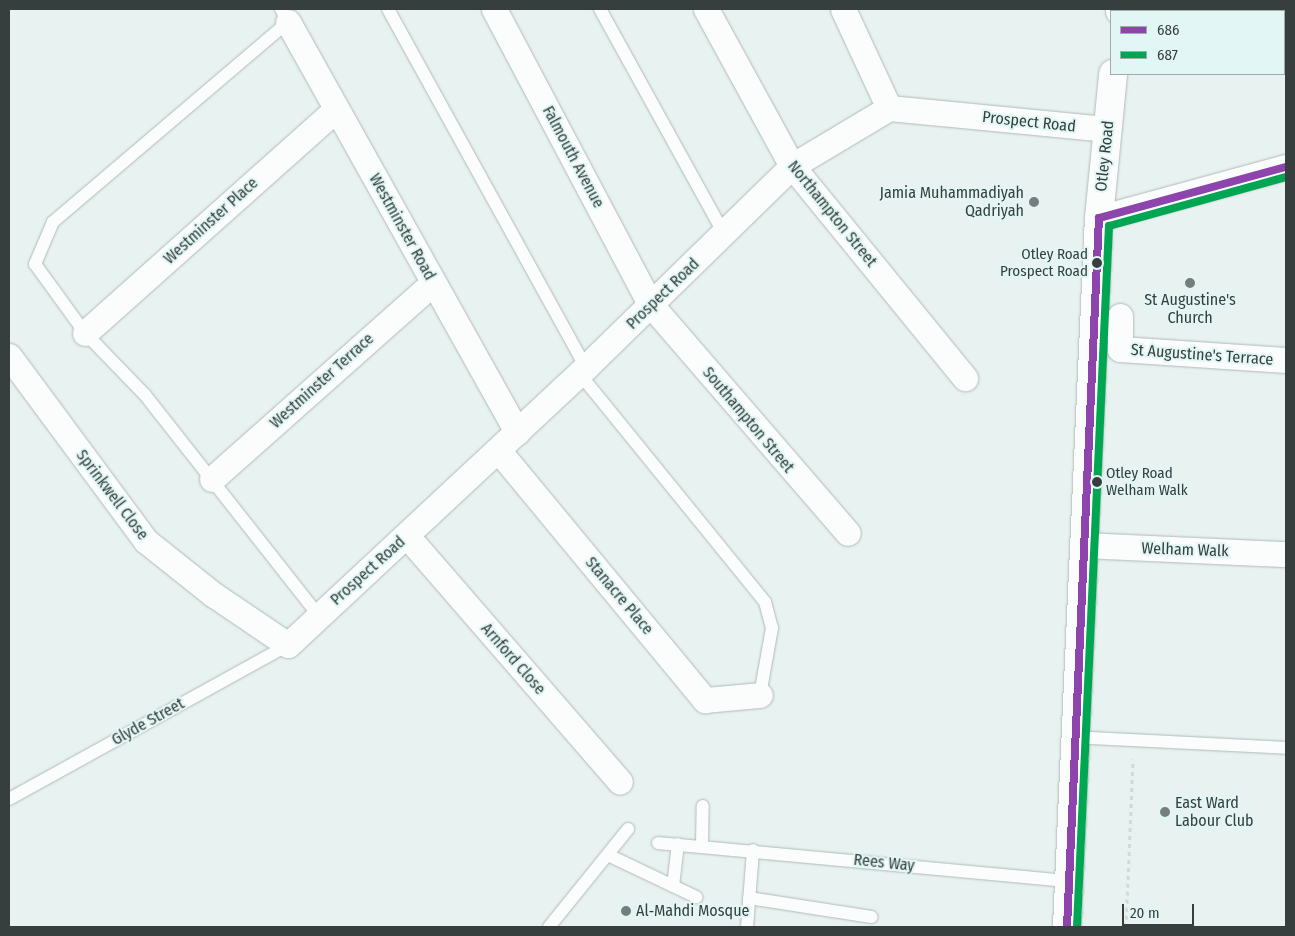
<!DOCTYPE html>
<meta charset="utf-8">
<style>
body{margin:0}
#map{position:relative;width:1295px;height:936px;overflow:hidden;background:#e7f2f1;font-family:"Fira Sans Condensed",sans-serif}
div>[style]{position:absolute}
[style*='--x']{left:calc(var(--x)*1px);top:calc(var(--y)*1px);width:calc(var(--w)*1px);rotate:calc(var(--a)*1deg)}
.path>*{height:3px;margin-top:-1.5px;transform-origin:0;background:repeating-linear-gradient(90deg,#d5d8d8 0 4px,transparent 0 8px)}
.roads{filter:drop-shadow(0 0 1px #b1b9b9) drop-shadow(0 0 1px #b1b9b9)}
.lane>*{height:12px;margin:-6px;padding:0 6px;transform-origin:6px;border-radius:6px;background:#fbfdfd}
.street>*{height:25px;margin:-12.5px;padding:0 12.5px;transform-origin:12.5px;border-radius:12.5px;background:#fbfdfd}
.primary>*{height:28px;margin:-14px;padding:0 14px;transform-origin:14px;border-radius:14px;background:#fbfdfd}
.bus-1>*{height:8px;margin:-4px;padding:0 4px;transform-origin:4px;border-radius:4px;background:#8e44ad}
.bus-2>*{height:8px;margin:-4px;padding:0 4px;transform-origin:4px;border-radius:4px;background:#00a651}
.dots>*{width:14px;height:14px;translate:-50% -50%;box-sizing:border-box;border:2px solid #e2f7f5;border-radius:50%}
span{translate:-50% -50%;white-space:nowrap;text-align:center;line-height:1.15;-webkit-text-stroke:4px #e2f7f5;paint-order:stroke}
.bus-label{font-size:15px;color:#373f3e}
.right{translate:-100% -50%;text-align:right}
.left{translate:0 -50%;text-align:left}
.street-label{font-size:16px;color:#373f3e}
.poi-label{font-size:16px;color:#373f3e}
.frame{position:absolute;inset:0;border:10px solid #373f3e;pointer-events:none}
.legend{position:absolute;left:1110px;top:10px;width:175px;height:65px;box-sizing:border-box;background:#e2f7f5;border:1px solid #9eadac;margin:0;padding:6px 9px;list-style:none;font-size:15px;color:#373f3e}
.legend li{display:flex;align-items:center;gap:10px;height:25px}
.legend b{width:25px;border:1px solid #9eadac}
.scale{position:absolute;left:1122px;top:904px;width:72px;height:22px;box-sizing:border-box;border:2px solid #373f3e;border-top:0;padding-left:6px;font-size:15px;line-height:18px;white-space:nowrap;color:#373f3e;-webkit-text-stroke:4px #e2f7f5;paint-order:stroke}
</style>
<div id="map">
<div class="path">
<div style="--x:1126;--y:927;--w:168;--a:-87.6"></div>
</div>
<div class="roads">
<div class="lane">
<div style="--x:281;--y:9;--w:15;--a:62"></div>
<div style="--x:288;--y:22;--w:309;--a:139.6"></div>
<div style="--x:53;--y:222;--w:46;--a:113.2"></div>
<div style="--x:35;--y:264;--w:85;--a:54.1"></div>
<div style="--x:85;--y:333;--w:86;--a:45.9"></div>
<div style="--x:145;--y:395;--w:281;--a:51.8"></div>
<div style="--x:388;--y:9;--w:409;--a:61.1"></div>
<div style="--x:600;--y:9;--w:258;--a:61.1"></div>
<div style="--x:579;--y:373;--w:295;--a:50.9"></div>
<div style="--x:765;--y:602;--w:27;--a:75"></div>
<div style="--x:772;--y:628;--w:68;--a:100.2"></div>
<div style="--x:1072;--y:737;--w:214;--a:2.9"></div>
<div style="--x:9;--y:799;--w:319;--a:-28.9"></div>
<div style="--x:658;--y:843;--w:410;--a:5.3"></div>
<div style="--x:702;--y:845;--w:39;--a:-89"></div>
<div style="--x:608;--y:855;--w:98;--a:25.5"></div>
<div style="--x:673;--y:886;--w:42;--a:-83.2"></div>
<div style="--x:749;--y:898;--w:124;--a:8.8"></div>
<div style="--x:549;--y:927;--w:126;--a:-51.1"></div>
<div style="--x:747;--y:927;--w:77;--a:-85.5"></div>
</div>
<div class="street">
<div style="--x:494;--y:9;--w:335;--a:62.1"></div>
<div style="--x:651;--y:305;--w:301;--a:49.2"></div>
<div style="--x:706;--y:9;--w:179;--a:61.3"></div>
<div style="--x:792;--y:166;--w:274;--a:50.8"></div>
<div style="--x:843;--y:9;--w:109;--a:65.1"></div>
<div style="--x:288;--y:22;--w:470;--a:60.8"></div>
<div style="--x:1099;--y:218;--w:194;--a:-15.3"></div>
<div style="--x:1120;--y:316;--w:33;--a:90"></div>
<div style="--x:1120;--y:349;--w:166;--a:3.8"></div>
<div style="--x:85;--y:333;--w:336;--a:-41.7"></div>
<div style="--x:9;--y:356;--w:230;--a:53.5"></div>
<div style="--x:146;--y:541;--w:87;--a:38.5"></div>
<div style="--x:214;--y:595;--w:89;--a:34"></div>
<div style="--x:288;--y:645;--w:408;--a:-43"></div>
<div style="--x:586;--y:367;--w:288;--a:-44.3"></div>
<div style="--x:792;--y:166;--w:113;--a:-30.9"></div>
<div style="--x:889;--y:108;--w:220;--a:5.5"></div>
<div style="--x:498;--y:450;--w:325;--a:50.4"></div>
<div style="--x:705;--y:700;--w:55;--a:-5.2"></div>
<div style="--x:212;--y:479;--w:295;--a:-41.6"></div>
<div style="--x:407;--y:536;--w:325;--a:49.1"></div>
<div style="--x:1084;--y:545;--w:202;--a:2.6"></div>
</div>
<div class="primary">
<div style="--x:1120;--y:11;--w:2;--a:-90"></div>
<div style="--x:1067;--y:927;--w:710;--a:-87.42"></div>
<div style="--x:1099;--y:218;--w:145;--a:-84.4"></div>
</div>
</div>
<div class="bus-1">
<div style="--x:1067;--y:927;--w:710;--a:-87.42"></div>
<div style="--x:1099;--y:218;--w:194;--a:-15.3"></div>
</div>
<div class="bus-2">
<div style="--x:1077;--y:927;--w:702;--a:-87.39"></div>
<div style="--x:1109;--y:226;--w:184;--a:-15.5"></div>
</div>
<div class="dots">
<div style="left:1034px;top:202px;background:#757e7d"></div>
<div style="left:1097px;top:263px;background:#373f3e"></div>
<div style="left:1190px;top:283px;background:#757e7d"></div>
<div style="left:1097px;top:482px;background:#373f3e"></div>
<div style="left:1165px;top:812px;background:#757e7d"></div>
<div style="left:626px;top:911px;background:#757e7d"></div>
</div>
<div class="bus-label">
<span class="right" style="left:1088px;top:263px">Otley Road<br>Prospect Road</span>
<span class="left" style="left:1106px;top:482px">Otley Road<br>Welham Walk</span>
</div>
<div class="street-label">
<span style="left:1029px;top:122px;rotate:6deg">Prospect Road</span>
<span style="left:1105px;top:156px;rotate:-84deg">Otley Road</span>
<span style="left:573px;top:157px;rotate:62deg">Falmouth Avenue</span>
<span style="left:832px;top:214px;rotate:51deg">Northampton Street</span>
<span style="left:211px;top:221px;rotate:-42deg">Westminster Place</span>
<span style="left:402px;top:227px;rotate:61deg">Westminster Road</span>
<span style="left:663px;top:294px;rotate:-44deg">Prospect Road</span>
<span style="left:1202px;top:355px;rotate:4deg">St Augustine's Terrace</span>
<span style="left:322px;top:381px;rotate:-42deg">Westminster Terrace</span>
<span style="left:748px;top:420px;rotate:50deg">Southampton Street</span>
<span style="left:112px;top:495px;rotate:53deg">Sprinkwell Close</span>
<span style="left:1185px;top:550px;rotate:2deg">Welham Walk</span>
<span style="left:368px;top:571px;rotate:-42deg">Prospect Road</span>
<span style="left:619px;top:596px;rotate:50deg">Stanacre Place</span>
<span style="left:513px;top:659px;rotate:49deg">Arnford Close</span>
<span style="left:148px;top:722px;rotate:-29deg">Glyde Street</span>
<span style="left:884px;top:863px;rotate:6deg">Rees Way</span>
</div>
<div class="poi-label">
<span class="right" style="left:1024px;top:202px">Jamia Muhammadiyah<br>Qadriyah</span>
<span style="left:1190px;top:309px">St Augustine's<br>Church</span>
<span class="left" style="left:1175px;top:812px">East Ward<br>Labour Club</span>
<span class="left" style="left:636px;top:911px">Al‐Mahdi Mosque</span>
</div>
<div class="frame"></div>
<ul class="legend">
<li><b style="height:6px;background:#8e44ad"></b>686</li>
<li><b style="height:6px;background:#00a651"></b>687</li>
</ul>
<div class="scale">20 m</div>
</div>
